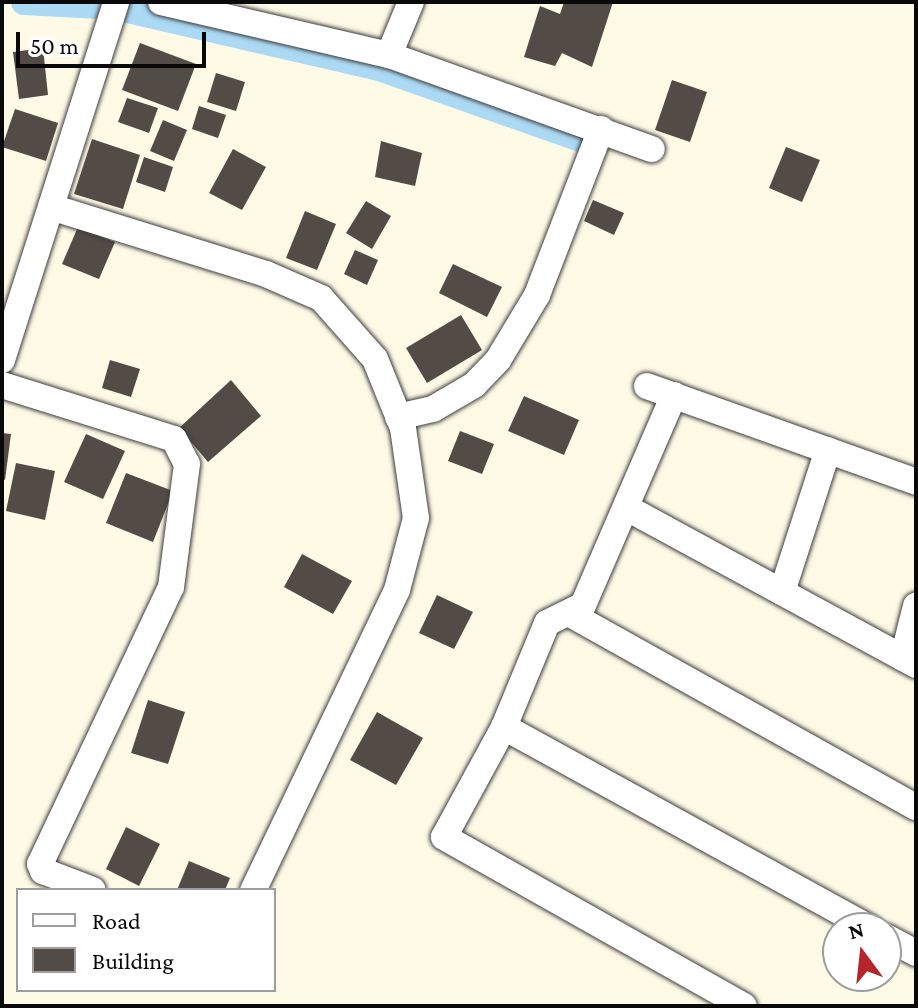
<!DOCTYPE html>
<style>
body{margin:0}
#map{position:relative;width:918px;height:1008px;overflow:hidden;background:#fffae6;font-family:"Crimson Pro",serif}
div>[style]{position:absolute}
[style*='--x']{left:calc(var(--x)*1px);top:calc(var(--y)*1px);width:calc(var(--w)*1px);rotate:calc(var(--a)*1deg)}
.canal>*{height:26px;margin:-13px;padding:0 13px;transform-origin:13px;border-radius:13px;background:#acdaf5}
.building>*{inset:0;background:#524b46}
.roads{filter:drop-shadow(0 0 2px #3c3c3c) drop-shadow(0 0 2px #3c3c3c)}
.street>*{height:26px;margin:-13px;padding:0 13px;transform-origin:13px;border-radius:13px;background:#fff}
span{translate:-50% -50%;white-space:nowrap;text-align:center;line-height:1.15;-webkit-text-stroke:8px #fff;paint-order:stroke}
.frame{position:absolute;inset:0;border:4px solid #090909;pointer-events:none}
.legend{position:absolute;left:16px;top:888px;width:260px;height:104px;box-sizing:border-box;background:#fff;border:2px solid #9d9d9d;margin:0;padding:10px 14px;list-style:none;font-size:24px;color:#090909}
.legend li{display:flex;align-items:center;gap:16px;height:40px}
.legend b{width:40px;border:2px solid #9d9d9d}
.north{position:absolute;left:822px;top:912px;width:80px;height:80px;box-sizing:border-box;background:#fff;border:2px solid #9d9d9d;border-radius:50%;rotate:345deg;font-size:22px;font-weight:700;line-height:32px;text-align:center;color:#090909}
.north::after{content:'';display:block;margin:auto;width:28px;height:36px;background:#b6252c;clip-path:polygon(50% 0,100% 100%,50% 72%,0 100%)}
.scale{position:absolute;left:16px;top:32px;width:190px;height:36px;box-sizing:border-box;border:4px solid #090909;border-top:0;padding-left:10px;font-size:24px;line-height:28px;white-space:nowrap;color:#090909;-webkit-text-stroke:6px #fff;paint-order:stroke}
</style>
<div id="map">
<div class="canal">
<div style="--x:24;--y:2;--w:75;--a:3.1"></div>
<div style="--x:128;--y:10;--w:258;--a:13"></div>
<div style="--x:379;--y:68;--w:219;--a:19.4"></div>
</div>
<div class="building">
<div style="clip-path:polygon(564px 2px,613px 2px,592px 67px,562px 53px,555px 66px,524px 57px,540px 6px,560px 14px)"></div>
<div style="clip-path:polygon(140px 43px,196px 64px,178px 111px,122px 90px)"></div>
<div style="clip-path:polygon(43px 48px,48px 95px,19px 99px,13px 52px)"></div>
<div style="clip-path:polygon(216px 73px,245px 82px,236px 111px,207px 102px)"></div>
<div style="clip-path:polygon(672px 80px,707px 92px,690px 142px,655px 130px)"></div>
<div style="clip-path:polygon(127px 98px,158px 108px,149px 133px,118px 122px)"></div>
<div style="clip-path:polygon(199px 106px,226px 115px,218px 138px,192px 129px)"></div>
<div style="clip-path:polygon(15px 109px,58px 123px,46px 161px,2px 147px)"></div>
<div style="clip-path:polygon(163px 120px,187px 130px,174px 161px,150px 151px)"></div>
<div style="clip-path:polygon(92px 139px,140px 155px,123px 209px,74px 194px)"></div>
<div style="clip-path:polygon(381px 141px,422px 153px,415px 186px,375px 177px)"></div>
<div style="clip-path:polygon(786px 147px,820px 160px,802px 202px,769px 188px)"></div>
<div style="clip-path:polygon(233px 149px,266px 167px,242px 210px,209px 193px)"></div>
<div style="clip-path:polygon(144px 157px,173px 167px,165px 192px,136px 182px)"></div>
<div style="clip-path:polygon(593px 200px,624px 213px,614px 235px,584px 221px)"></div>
<div style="clip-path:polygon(366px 201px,391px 216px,372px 249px,346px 233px)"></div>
<div style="clip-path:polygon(305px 211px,336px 224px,317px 270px,286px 258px)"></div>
<div style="clip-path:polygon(78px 227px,115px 242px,99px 279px,62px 264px)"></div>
<div style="clip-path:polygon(355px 250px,378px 260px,367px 285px,344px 274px)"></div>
<div style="clip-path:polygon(453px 264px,502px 287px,487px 317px,439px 293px)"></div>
<div style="clip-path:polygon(461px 315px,482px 350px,427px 383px,406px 348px)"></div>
<div style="clip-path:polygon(110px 360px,140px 369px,131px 397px,102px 388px)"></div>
<div style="clip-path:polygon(231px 380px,261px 416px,208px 462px,179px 428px)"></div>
<div style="clip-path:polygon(524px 396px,579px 420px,564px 455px,508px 431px)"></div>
<div style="clip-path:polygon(460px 431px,494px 444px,482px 474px,448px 461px)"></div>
<div style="clip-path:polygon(2px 433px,11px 434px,5px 480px,2px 479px)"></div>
<div style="clip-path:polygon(86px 434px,125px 451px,103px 499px,64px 482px)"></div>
<div style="clip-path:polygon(16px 463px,55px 471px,45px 520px,6px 511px)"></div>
<div style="clip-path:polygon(126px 473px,173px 491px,153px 542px,106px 523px)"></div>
<div style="clip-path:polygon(302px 554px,352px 581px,333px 614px,284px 587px)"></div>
<div style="clip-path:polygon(437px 595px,473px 612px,454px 649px,419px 633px)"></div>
<div style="clip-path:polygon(148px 700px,185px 712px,168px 764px,131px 753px)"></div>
<div style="clip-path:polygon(377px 712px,423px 738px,396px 785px,350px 760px)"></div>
<div style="clip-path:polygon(126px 827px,160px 844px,139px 886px,106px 869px)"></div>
<div style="clip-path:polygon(189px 861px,230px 878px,225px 890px,177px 890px)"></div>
</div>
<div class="roads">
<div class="street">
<div style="--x:161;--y:2;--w:234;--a:13.1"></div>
<div style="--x:389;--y:55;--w:279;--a:19.7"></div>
<div style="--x:389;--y:55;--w:57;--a:-67.5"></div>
<div style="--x:51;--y:207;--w:225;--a:17.3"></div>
<div style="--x:266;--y:274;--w:60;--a:23.6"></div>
<div style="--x:321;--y:298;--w:81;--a:48.5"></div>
<div style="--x:375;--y:359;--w:74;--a:67.9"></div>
<div style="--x:403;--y:428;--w:91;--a:81.8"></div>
<div style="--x:416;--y:518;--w:74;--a:104.8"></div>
<div style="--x:397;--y:590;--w:333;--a:115.6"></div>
<div style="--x:2;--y:360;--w:376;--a:-72.3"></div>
<div style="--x:2;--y:385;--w:180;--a:17.4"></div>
<div style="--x:174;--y:439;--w:28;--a:63"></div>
<div style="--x:187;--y:464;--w:124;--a:97.4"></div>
<div style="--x:171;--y:587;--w:306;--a:115.3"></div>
<div style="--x:40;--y:864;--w:8;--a:67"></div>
<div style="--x:43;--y:871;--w:53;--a:20.8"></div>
<div style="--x:647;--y:386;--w:286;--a:19.6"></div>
<div style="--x:674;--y:395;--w:229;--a:113.4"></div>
<div style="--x:583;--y:605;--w:40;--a:153.4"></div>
<div style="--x:547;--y:623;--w:113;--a:112.5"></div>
<div style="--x:504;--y:727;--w:125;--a:118.6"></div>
<div style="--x:444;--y:837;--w:344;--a:29.4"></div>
<div style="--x:398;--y:417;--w:36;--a:-13"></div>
<div style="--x:433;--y:409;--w:48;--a:-30.3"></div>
<div style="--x:474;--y:385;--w:35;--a:-46"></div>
<div style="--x:498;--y:360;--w:76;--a:-59"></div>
<div style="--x:537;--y:295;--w:178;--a:-68.9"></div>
<div style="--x:627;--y:508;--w:329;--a:28.5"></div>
<div style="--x:782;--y:592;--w:149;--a:-72.1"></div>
<div style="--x:570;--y:614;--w:396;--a:29.2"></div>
<div style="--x:903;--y:658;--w:54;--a:-76"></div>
<div style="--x:504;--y:727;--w:418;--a:28.8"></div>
<div style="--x:886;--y:937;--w:34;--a:28"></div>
</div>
</div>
<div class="frame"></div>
<ul class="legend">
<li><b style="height:10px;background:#fff"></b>Road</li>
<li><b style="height:22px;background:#524b46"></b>Building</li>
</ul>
<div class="north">N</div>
<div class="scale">50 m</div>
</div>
